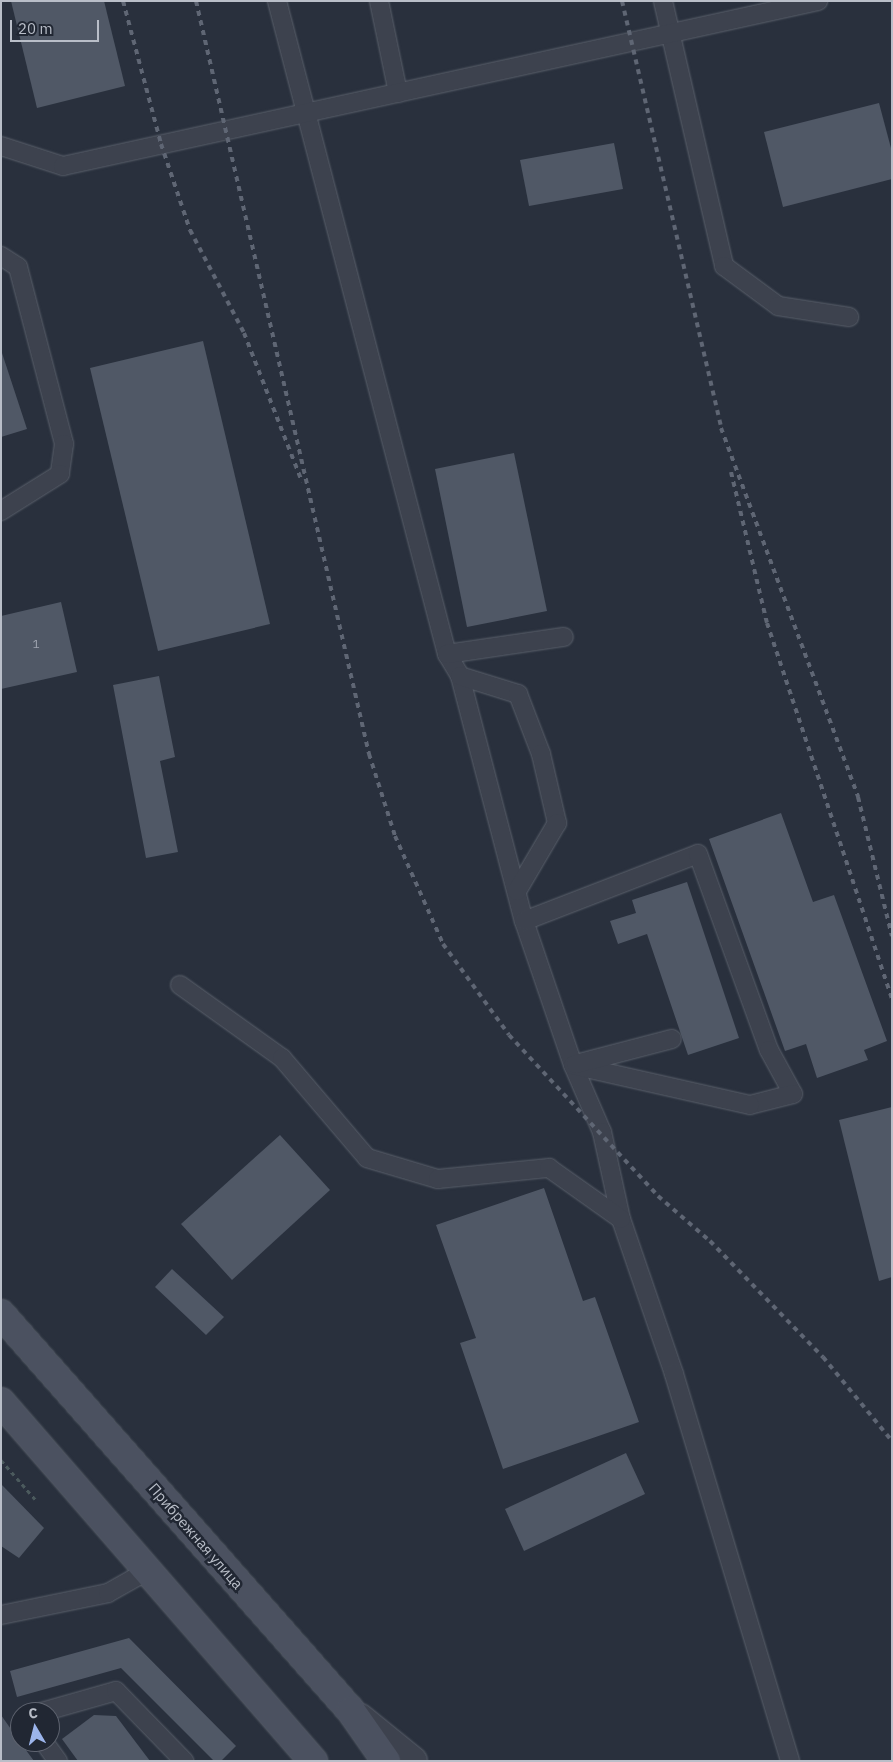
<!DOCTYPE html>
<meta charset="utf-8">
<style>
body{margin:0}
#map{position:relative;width:893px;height:1762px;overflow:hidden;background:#29303d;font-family:"IBM Plex Sans",sans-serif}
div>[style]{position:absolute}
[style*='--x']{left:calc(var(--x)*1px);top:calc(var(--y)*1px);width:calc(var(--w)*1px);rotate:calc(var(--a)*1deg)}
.building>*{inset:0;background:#505866}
.path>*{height:3px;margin-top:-1.5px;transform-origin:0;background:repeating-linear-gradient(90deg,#4b5a5d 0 4px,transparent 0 8px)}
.roads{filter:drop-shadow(0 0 1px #5a606b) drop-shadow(0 0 1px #5a606b)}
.service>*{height:18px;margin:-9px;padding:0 9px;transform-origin:9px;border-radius:9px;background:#3d424e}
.tertiary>*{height:28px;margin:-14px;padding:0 14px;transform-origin:14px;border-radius:14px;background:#3d424e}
.secondary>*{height:28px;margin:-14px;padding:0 14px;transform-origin:14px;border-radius:14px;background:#4b5160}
.rail>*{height:4px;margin-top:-2px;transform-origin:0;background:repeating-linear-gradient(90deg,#5f6674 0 5px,transparent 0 10px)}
span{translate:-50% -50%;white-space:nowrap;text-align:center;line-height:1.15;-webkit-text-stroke:5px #212733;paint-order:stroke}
.number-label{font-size:12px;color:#9fa4b0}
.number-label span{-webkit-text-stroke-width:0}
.street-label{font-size:15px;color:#b9bec8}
.frame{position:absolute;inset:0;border:2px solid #b9bec8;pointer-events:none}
.north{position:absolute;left:10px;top:1702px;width:50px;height:50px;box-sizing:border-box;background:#212733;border:1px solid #5e636f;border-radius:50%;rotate:352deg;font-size:14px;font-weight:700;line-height:20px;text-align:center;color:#b9bec8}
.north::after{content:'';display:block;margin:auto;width:18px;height:22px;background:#9bb4eb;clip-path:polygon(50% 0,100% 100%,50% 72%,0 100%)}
.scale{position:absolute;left:10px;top:20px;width:89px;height:22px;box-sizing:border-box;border:2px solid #b9bec8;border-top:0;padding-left:6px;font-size:15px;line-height:18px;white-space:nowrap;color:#b9bec8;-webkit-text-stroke:4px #212733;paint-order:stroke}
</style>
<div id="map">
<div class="building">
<div style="clip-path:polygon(11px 1px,104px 1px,125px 86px,37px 108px)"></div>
<div style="clip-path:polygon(879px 103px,892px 152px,892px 179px,783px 207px,764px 132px)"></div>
<div style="clip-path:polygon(614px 143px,623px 189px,529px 206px,520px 160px)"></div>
<div style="clip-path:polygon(203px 341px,270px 624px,158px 651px,90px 368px)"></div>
<div style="clip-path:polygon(1px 350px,27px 429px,1px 437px)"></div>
<div style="clip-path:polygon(514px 453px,547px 611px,467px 627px,435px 469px)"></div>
<div style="clip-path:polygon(61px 602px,77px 672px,1px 689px,1px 616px)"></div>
<div style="clip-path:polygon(159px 676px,175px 757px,160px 761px,178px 852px,146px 858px,113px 685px)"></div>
<div style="clip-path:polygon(781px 813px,813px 902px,834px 895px,887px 1041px,864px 1050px,868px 1060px,817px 1078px,806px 1044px,785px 1051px,709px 839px)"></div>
<div style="clip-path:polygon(687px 882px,739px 1038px,688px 1055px,647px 934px,618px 944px,610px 921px,636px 913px,632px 900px)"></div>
<div style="clip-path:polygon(892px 1107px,892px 1277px,879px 1281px,839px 1120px)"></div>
<div style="clip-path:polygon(280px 1135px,330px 1190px,232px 1280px,181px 1224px)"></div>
<div style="clip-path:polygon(544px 1188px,583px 1301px,595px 1297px,639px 1422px,503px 1469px,460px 1343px,476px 1338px,436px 1225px)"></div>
<div style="clip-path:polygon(172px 1269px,224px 1317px,206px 1335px,155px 1287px)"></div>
<div style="clip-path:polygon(626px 1453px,645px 1494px,524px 1551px,505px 1509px)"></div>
<div style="clip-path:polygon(1px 1484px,44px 1528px,19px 1558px,1px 1546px)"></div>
<div style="clip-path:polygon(129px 1638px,236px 1746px,221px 1761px,214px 1761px,121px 1668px,17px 1697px,10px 1671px)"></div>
<div style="clip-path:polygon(1px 1715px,20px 1742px,34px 1761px,1px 1761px)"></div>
<div style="clip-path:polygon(94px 1715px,116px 1716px,150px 1761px,78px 1761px,62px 1739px)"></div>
</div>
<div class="path">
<div style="--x:1;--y:1460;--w:52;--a:48.9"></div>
</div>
<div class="roads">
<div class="service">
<div style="--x:277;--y:1;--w:675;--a:75.41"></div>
<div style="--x:447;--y:654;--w:26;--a:59"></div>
<div style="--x:460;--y:676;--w:253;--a:75.4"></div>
<div style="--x:524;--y:921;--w:152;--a:71.2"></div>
<div style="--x:573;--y:1065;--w:73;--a:66.6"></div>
<div style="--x:602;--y:1132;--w:89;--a:77.7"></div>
<div style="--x:621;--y:1219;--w:164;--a:71.1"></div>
<div style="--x:674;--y:1374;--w:404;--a:73.3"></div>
<div style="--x:379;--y:1;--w:94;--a:78.3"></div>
<div style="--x:663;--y:1;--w:272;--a:77"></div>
<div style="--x:724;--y:266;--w:67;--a:36.5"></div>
<div style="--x:778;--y:306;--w:72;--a:8.8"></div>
<div style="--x:1;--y:146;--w:65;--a:17.9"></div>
<div style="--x:63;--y:166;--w:773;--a:-12.33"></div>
<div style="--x:1;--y:256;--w:20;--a:33"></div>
<div style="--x:18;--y:267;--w:183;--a:75.4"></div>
<div style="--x:64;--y:444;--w:30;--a:98"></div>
<div style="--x:60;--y:474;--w:70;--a:147.9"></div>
<div style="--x:447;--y:654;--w:118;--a:-8.3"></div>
<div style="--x:460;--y:676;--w:61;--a:17.2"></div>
<div style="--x:518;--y:694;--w:64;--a:69"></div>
<div style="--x:541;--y:754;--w:71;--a:76.9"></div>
<div style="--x:557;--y:823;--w:79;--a:120.5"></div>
<div style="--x:524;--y:921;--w:186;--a:-21.1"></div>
<div style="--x:698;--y:854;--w:208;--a:70.1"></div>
<div style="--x:769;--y:1050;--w:50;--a:61.4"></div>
<div style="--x:793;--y:1094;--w:44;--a:165.7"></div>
<div style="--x:750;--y:1105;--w:181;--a:-167.3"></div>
<div style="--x:180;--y:985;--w:125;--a:35.6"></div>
<div style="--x:282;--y:1058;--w:131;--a:49.6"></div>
<div style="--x:367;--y:1158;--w:74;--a:16.5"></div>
<div style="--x:438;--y:1179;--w:112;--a:-5.7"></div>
<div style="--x:549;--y:1168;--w:88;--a:35.3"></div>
<div style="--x:576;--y:1064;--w:99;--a:-14.6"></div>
<div style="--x:1;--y:1615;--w:109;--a:-11.6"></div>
<div style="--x:108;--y:1593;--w:45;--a:-29.4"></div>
<div style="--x:42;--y:1712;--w:77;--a:-15.8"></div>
<div style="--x:116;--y:1691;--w:98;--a:45.8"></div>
<div style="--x:44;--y:1742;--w:24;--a:54"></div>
</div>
<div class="tertiary">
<div style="--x:360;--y:1718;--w:68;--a:39.1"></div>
</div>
<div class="secondary">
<div style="--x:1;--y:1314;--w:529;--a:48.6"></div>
<div style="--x:351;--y:1711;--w:61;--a:55"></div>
<div style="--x:1;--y:1402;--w:476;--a:49"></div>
</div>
</div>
<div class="rail">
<div style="--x:123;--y:1;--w:148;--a:75.1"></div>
<div style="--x:161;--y:144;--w:91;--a:71.4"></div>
<div style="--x:190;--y:230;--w:116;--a:62.3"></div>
<div style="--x:244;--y:333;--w:160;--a:68.7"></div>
<div style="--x:196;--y:1;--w:773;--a:77.06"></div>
<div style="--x:369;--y:754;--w:86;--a:72.4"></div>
<div style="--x:395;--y:836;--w:118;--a:66"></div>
<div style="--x:443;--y:944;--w:112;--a:54"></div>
<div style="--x:509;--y:1035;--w:219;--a:47.2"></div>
<div style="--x:658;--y:1196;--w:69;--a:40.9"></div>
<div style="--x:710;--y:1241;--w:162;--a:45.8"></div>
<div style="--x:823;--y:1357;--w:109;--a:50.6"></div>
<div style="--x:622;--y:1;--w:438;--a:76.9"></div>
<div style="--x:721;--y:428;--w:394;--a:69.6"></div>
<div style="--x:858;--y:797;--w:143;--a:76.3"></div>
<div style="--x:731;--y:472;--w:155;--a:76.6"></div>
<div style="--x:767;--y:623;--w:396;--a:71.6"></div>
</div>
<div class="number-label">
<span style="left:36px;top:644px">1</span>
</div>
<div class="street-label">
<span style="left:196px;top:1536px;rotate:49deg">Прибрежная улица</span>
</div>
<div class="frame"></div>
<div class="north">С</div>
<div class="scale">20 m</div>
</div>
